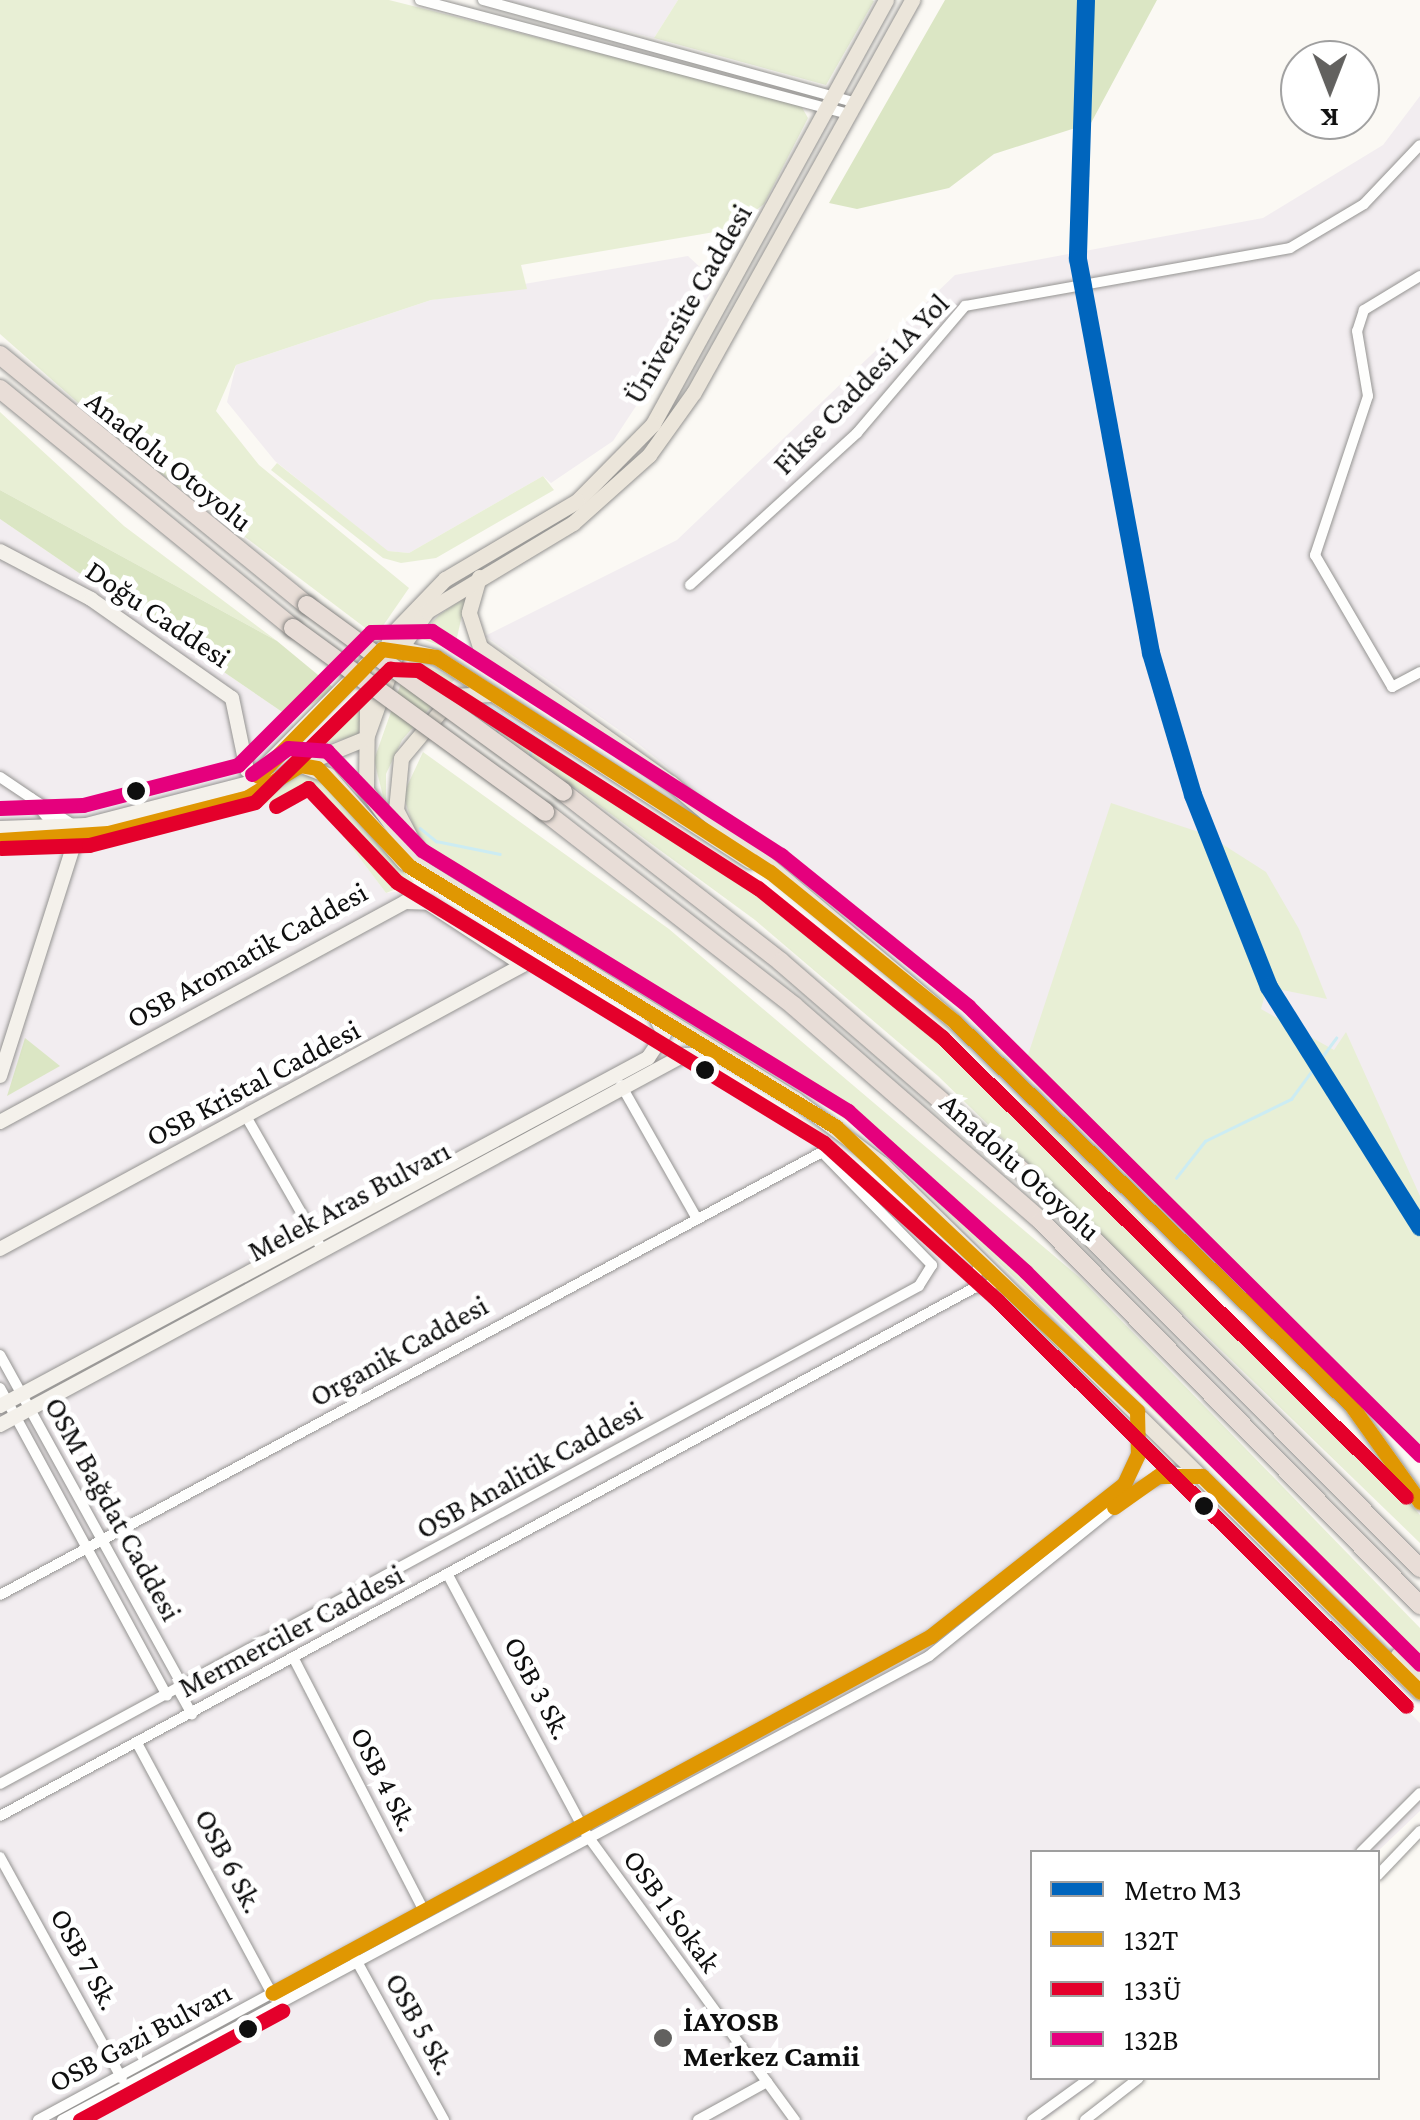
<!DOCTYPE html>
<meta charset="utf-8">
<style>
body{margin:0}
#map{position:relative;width:1420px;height:2120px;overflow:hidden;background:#fbf9f4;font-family:"Crimson Pro",serif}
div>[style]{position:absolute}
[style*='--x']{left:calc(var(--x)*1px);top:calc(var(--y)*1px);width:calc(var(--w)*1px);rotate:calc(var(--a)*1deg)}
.industrial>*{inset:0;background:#f2edf0}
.green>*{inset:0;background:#e8efd5}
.forest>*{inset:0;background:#dbe6c4}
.stream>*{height:2.5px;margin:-1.25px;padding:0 1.25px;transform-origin:1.25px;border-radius:1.25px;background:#ccecf3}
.roads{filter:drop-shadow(0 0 2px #959492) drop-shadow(0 0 2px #959492)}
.street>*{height:10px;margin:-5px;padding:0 5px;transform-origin:5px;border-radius:5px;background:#fefefd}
.secondary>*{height:14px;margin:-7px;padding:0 7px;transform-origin:7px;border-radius:7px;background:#f4f1eb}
.primary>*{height:15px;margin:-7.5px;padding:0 7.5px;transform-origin:7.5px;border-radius:7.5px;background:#ebe5da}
.highway>*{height:18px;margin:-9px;padding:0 9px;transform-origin:9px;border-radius:9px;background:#e8ddd7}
.bridges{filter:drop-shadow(0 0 2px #83827f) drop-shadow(0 0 2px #83827f)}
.highway-bridge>*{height:18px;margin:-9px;padding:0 9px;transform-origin:9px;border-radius:9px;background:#e8ddd7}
.bus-1>*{height:15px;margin:-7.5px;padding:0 7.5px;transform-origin:7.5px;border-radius:7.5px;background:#e09702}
.bus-2>*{height:15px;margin:-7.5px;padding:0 7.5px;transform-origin:7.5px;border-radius:7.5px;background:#e4002b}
.bus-3>*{height:15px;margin:-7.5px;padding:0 7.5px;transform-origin:7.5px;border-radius:7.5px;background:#e5007d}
.metro-1>*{height:18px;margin:-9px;padding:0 9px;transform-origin:9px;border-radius:9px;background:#0065bd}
.dots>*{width:28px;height:28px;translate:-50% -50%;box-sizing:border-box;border:5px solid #fff;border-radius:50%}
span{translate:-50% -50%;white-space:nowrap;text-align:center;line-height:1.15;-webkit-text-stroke:10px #fff;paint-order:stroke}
.street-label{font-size:30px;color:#0f0f0f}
.poi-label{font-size:30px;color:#0f0f0f;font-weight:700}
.left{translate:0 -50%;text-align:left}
.legend{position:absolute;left:1030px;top:1850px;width:350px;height:230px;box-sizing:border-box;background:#fff;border:2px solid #9f9f9f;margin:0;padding:12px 18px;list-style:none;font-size:30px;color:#0f0f0f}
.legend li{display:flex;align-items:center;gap:20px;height:50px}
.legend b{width:50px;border:2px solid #9f9f9f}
.north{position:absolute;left:1280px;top:40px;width:100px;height:100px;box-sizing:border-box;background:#fff;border:2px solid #9f9f9f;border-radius:50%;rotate:180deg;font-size:28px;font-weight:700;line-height:40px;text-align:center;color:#0f0f0f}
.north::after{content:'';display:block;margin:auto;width:35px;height:45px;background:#62615f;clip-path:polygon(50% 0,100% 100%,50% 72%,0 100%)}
</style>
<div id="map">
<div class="industrial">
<div style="clip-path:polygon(503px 0,678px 0,654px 38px)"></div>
<div style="clip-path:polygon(1420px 96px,1420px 1460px,1344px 1375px,927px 975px,636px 742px,485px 636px,677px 540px,955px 275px,1263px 218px,1383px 145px)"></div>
<div style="clip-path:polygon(688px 256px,717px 283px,613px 441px,551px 483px,543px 476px,409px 553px,387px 551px,275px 461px,227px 402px,236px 365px,431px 300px)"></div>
<div style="clip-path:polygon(0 519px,291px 718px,310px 792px,386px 893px,419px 889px,836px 1145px,1420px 1723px,1420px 1811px,1377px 1852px,1032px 1852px,1032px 2078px,1100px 2078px,1045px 2120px,0 2120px)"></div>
</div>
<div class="green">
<div style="clip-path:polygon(0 0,389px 0,800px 104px,808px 118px,764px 204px,732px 229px,521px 265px,527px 289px,431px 300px,236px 365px,216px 411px,259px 465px,409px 588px,376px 636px,143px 460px,0 334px)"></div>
<div style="clip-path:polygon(678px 0,872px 0,874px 1px,826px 85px,654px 38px)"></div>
<div style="clip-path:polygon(0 412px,124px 526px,277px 641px,0 490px)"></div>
<div style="clip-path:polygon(277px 463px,388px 551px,409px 553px,543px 476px,554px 490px,436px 558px,401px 563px,383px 558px,271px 470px)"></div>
<div style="clip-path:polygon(466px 597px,454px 651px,417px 637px,439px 615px)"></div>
<div style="clip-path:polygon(410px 658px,455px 679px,402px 740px,386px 774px,386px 808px,374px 760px)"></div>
<div style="clip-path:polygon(354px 699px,362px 707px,359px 735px,302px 750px)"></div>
<div style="clip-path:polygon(482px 701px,754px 887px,1059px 1134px,1393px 1484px,1420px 1515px,1420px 1543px,938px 1076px,755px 920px,461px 704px)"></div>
<div style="clip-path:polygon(423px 752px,669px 929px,1079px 1277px,1420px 1628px,1420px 1668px,860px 1129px,419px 843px,403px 795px)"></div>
<div style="clip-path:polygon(299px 773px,320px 778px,414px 882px,386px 893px,310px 792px,259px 805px)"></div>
<div style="clip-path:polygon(1111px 803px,1208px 835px,1266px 872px,1299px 929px,1327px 999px,1267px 987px,1261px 1009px,1334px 1050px,1346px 1032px,1420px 1196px,1420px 1460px,1027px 1058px)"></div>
</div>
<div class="forest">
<div style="clip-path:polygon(945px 0,1157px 0,1091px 123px,994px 154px,949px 188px,857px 209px,829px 203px)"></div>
<div style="clip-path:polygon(0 490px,277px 641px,335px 689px,291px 718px,0 519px)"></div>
<div style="clip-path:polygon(25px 1038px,60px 1066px,7px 1096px)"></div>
</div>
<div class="stream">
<div style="--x:483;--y:702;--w:149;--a:33.5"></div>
<div style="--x:496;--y:735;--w:21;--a:-76"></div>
<div style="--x:530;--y:756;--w:21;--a:-85"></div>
<div style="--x:420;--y:828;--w:21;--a:39"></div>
<div style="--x:436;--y:841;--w:65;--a:11.5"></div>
<div style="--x:1176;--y:1178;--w:47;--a:-51.9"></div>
<div style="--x:1205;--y:1141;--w:96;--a:-26"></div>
<div style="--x:1291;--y:1099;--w:76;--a:-53.6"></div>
</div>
<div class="roads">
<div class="street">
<div style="--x:420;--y:0;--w:441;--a:14.9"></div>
<div style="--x:483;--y:0;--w:384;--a:15.4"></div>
<div style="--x:1420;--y:276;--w:66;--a:148.7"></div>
<div style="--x:1364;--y:310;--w:22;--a:108"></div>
<div style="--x:1357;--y:331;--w:66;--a:80.4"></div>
<div style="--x:1368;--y:396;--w:168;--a:108.4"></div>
<div style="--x:1315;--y:555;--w:153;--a:59.7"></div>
<div style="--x:1392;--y:687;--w:32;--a:-28"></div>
<div style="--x:690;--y:585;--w:226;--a:-42.3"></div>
<div style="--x:857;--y:433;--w:167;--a:-49.6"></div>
<div style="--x:965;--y:306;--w:330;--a:-10.1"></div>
<div style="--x:1290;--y:248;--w:86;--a:-30.7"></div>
<div style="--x:1364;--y:204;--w:81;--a:-46.5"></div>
<div style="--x:0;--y:777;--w:37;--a:34"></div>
<div style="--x:56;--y:828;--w:39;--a:-130"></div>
<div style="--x:31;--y:798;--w:52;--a:32.5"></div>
<div style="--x:621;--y:1085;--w:154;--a:60.4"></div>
<div style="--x:247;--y:1118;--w:149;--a:60.2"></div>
<div style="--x:979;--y:1262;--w:26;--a:101"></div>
<div style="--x:974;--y:1288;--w:29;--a:-12"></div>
<div style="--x:0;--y:1355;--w:379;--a:61.1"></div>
<div style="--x:0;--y:1388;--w:350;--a:61.5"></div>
<div style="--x:448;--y:1575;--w:295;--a:61.9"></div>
<div style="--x:587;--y:1835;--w:353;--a:53.9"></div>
<div style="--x:0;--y:1595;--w:934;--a:-28.32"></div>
<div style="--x:822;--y:1152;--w:158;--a:45.8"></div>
<div style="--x:932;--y:1265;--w:25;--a:122"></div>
<div style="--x:919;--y:1286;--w:1045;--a:151.55"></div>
<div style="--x:294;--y:1659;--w:286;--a:62.7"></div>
<div style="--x:178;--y:1689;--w:29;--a:61"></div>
<div style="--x:137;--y:1743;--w:289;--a:61.7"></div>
<div style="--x:0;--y:1816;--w:1108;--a:-28.46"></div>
<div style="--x:1361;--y:1852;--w:83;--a:-45"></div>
<div style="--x:0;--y:1857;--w:253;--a:61.2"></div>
<div style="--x:1378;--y:1875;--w:61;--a:-46.3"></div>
<div style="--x:355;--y:1958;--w:185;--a:61.2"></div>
<div style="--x:38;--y:2120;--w:1016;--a:-28.46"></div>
<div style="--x:931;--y:1636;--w:246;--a:-38.2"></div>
<div style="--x:1124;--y:1484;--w:33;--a:-65"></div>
<div style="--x:1138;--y:1454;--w:37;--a:-90"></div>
<div style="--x:62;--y:2120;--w:983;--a:-28.15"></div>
<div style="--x:929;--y:1656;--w:267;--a:-38.8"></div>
<div style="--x:1137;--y:1489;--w:40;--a:-25"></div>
<div style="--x:1173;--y:1472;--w:23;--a:7"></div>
<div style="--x:698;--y:2120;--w:79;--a:-28.8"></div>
<div style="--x:1032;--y:2120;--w:72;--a:-35.9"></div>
<div style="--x:1085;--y:2120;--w:68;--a:-37.9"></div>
</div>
<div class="secondary">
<div style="--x:0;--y:551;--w:103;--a:27.8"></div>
<div style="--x:91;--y:599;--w:172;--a:35.1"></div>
<div style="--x:232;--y:698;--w:74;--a:78.2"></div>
<div style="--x:247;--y:770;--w:12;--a:31"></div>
<div style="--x:0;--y:828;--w:86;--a:-2"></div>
<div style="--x:86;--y:825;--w:167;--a:-14.5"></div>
<div style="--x:248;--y:783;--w:189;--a:-45.2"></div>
<div style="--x:0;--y:840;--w:108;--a:-3.7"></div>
<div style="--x:108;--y:833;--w:145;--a:-14.4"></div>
<div style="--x:248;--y:797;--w:61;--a:-31.6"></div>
<div style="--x:0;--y:1076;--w:257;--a:-72.3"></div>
<div style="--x:0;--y:1122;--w:461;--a:-28.5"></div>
<div style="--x:405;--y:902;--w:23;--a:2"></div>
<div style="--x:428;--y:903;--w:113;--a:33.1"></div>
<div style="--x:523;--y:965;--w:595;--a:151.5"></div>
<div style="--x:0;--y:1406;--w:736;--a:-28.24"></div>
<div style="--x:648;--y:1058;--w:29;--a:-56"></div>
<div style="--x:664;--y:1034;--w:25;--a:-116"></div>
<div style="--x:0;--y:1425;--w:778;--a:-28.41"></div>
<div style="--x:684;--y:1055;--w:35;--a:-2"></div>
</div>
<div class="primary">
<div style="--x:886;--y:0;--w:484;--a:118.8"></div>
<div style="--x:653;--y:424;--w:108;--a:134.6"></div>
<div style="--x:577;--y:501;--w:153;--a:149.4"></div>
<div style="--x:445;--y:579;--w:78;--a:134"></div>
<div style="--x:391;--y:635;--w:76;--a:108.4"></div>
<div style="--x:367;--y:707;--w:83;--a:90.7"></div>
<div style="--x:366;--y:790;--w:98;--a:53.7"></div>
<div style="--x:424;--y:869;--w:437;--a:31.8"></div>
<div style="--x:795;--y:1099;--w:109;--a:36.8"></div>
<div style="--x:882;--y:1164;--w:754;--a:44.46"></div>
<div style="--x:479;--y:577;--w:37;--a:106"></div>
<div style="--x:469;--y:613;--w:36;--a:72"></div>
<div style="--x:480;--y:647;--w:234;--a:35.5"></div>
<div style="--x:671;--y:783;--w:371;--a:40.1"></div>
<div style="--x:955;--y:1022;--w:551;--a:44.04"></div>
<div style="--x:1351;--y:1405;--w:119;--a:54.6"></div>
<div style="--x:396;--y:647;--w:41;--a:14"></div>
<div style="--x:436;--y:657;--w:374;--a:33"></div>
<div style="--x:300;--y:765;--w:71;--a:-22.2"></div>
<div style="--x:366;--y:738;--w:89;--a:-70.3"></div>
<div style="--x:396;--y:654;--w:53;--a:-54.2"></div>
<div style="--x:427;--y:611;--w:170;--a:-31.1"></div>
<div style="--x:573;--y:523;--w:102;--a:-41.8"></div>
<div style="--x:649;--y:455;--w:77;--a:-54.5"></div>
<div style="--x:694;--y:392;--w:449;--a:-60.9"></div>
<div style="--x:304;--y:766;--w:26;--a:21"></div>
<div style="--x:328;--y:775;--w:116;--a:48.9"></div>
<div style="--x:418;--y:852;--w:47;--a:-117.6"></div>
<div style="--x:396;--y:810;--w:52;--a:-84.5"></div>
<div style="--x:401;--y:758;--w:81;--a:-50"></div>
<div style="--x:453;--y:696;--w:38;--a:-3"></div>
<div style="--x:1398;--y:1655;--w:29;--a:41"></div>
</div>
<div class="highway">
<div style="--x:0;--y:355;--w:396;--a:39.2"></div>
<div style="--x:0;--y:389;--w:378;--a:39.2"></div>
<div style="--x:563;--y:792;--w:276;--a:37.9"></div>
<div style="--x:781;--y:962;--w:342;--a:40.9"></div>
<div style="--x:1040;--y:1186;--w:539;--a:45.15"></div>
<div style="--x:545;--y:812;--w:316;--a:37.9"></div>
<div style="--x:794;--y:1006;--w:327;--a:41"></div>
<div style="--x:1041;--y:1221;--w:540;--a:45.38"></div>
</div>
</div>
<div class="bridges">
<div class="highway-bridge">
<div style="--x:307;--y:605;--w:317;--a:36.1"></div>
<div style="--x:293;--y:628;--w:312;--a:36.1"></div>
</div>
</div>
<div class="bus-1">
<div style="--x:258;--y:776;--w:177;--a:-45.7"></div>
<div style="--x:382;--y:649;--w:55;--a:8.4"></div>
<div style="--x:436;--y:657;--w:397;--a:32.8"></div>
<div style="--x:770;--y:872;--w:238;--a:39"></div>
<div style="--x:955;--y:1022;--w:551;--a:44.04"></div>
<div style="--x:1351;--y:1405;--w:119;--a:54.6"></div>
<div style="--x:0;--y:840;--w:108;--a:-3.7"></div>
<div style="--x:108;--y:833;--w:145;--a:-14.4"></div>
<div style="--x:248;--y:797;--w:61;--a:-31.6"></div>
<div style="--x:300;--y:765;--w:17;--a:10"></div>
<div style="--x:317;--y:768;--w:134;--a:46.8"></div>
<div style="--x:409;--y:866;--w:500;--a:31.43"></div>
<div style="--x:836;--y:1127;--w:414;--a:43.3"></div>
<div style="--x:1137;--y:1411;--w:43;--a:88.7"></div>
<div style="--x:1138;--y:1454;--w:33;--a:115"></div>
<div style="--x:1124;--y:1484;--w:246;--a:141.8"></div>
<div style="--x:931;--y:1636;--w:749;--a:151.55"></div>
<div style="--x:1114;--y:1507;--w:54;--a:-35.2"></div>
<div style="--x:1158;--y:1476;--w:44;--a:0"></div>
<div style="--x:1202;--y:1476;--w:307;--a:44.7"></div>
</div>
<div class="bus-2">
<div style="--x:276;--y:806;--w:37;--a:-29"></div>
<div style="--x:308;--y:788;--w:129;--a:46.6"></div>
<div style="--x:397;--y:882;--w:500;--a:31.43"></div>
<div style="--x:824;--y:1143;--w:234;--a:42.2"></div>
<div style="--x:997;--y:1300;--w:576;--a:44.79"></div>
<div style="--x:1;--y:848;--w:88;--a:-2"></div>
<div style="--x:89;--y:845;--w:171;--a:-14.5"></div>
<div style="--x:255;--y:802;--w:190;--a:-44.6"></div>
<div style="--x:390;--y:669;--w:28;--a:2"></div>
<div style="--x:418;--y:670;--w:404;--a:32.7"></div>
<div style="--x:758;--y:888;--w:237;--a:39"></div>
<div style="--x:942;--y:1037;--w:653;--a:44.75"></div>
<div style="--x:80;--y:2120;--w:230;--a:-28.4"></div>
</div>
<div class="bus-3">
<div style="--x:252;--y:774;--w:44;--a:-35.8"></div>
<div style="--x:288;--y:748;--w:39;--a:4"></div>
<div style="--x:327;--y:751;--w:137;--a:46.2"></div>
<div style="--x:422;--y:850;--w:500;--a:31.5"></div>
<div style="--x:848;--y:1111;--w:239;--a:42.1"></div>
<div style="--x:1025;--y:1271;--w:557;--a:44.85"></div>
<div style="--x:0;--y:808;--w:83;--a:-2.1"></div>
<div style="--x:83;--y:805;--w:160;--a:-14.5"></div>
<div style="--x:238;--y:765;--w:188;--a:-45"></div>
<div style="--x:371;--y:632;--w:61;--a:-0.9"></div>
<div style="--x:432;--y:631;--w:415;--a:32.7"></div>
<div style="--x:781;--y:855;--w:240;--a:38.9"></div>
<div style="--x:968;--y:1006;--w:637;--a:44.81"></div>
</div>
<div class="metro-1">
<div style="--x:1086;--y:0;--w:259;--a:91.8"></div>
<div style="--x:1078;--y:259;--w:401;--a:79.5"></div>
<div style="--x:1151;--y:653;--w:148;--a:73.5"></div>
<div style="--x:1193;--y:795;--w:206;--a:68.4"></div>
<div style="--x:1269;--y:987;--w:284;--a:57.8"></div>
</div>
<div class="dots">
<div style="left:136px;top:791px;background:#0f0f0f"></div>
<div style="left:705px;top:1070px;background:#0f0f0f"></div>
<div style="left:1204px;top:1506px;background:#0f0f0f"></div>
<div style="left:248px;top:2029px;background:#0f0f0f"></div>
<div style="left:663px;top:2038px;background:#62615f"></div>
</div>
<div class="street-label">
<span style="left:688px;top:304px;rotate:-60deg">Üniversite Caddesi</span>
<span style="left:861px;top:384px;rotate:-46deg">Fikse Caddesi 1A Yol</span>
<span style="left:169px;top:461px;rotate:39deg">Anadolu Otoyolu</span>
<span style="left:158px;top:614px;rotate:34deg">Doğu Caddesi</span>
<span style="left:247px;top:955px;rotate:-29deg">OSB Aromatik Caddesi</span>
<span style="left:253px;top:1083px;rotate:-28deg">OSB Kristal Caddesi</span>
<span style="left:1020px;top:1167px;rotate:42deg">Anadolu Otoyolu</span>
<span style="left:349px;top:1201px;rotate:-28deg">Melek Aras Bulvarı</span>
<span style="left:399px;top:1351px;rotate:-29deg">Organik Caddesi</span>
<span style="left:529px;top:1470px;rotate:-29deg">OSB Analitik Caddesi</span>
<span style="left:113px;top:1509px;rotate:61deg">OSM Bağdat Caddesi</span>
<span style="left:291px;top:1631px;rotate:-28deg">Mermerciler Caddesi</span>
<span style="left:538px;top:1688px;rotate:62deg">OSB 3 Sk.</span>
<span style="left:384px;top:1779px;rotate:63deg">OSB 4 Sk.</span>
<span style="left:229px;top:1861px;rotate:62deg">OSB 6 Sk.</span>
<span style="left:672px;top:1911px;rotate:54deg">OSB 1 Sokak</span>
<span style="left:85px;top:1959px;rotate:61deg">OSB 7 Sk.</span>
<span style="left:420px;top:2024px;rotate:61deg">OSB 5 Sk.</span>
<span style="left:140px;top:2037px;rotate:-28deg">OSB Gazi Bulvarı</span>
</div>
<div class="poi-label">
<span class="left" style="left:683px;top:2038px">İAYOSB<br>Merkez Camii</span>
</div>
<ul class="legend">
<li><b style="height:12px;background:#0065bd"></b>Metro M3</li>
<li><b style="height:12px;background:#e09702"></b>132T</li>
<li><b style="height:12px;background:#e4002b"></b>133Ü</li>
<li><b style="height:12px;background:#e5007d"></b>132B</li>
</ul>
<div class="north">K</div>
</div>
